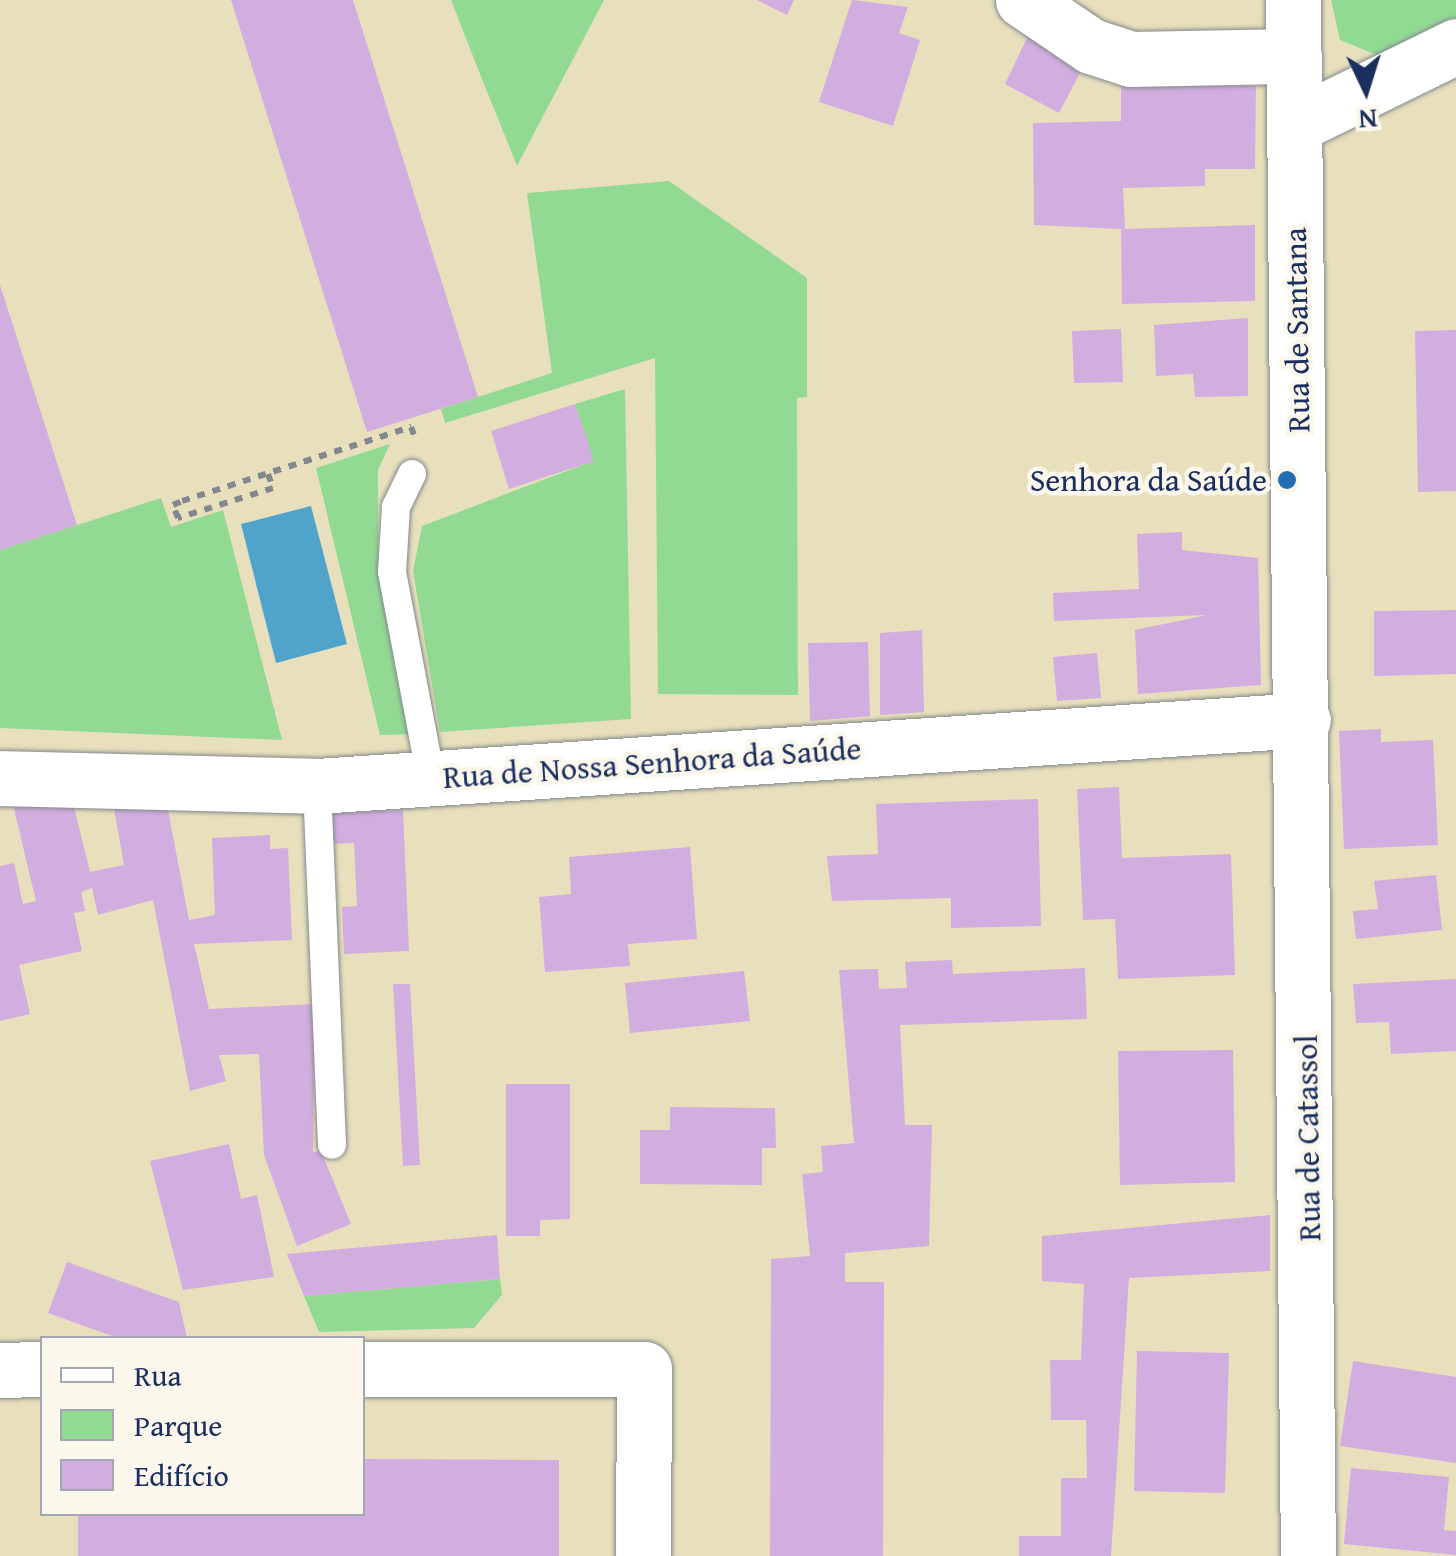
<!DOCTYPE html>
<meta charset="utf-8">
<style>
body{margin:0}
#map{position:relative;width:1456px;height:1556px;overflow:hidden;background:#e8e0bc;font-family:"Gentium Book Plus",serif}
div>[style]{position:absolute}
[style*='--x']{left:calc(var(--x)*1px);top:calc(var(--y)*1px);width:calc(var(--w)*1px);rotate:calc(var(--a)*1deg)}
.green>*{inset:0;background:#92da94}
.water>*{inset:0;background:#50a4cc}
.building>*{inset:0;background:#d2ade0}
.path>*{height:6px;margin-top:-3px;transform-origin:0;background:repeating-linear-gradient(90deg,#82888d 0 8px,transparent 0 16px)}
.roads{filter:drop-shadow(0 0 2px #82888d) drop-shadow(0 0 2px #82888d)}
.lane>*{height:28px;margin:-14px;padding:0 14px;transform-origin:14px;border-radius:14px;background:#fff}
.street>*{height:55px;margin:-27.5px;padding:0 27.5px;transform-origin:27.5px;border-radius:27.5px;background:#fff}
.secondary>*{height:55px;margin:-27.5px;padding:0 27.5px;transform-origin:27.5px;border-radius:27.5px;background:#fff}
.dots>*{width:28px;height:28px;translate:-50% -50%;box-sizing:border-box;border:5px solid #fbf7ec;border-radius:50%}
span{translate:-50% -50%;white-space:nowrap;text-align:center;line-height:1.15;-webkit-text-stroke:9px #fbf7ec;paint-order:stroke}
.street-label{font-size:32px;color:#1b2f5e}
.poi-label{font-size:32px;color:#1b2f5e}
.right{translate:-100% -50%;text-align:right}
.legend{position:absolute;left:40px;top:1336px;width:325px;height:180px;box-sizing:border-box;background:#fbf7ec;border:2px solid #a1a7b3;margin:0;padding:12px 18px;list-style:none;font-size:30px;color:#1b2f5e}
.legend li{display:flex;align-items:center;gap:20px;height:50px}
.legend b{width:50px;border:2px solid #a1a7b3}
.north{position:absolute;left:1316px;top:40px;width:100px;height:100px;-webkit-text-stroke:8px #fbf7ec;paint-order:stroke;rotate:176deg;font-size:28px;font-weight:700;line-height:40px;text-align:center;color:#1b2f5e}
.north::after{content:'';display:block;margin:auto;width:35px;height:45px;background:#1b2f5e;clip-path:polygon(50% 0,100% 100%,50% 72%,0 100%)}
</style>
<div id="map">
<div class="green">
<div style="clip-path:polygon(451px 0,604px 0,517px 166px,478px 69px)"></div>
<div style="clip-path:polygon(1331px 0,1456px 0,1456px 18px,1384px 58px,1340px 40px)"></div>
<div style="clip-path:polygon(669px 181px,807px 278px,807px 397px,797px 398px,798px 695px,658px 694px,655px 358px,445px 423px,441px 409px,552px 373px,527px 193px)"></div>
<div style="clip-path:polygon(625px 389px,631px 719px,440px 732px,413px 571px,422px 526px,593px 461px,575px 404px)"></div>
<div style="clip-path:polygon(390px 444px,378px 470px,378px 575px,415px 734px,380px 735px,316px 468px)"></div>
<div style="clip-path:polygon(161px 498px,171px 527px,223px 510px,282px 740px,0 728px,0 550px)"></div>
<div style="clip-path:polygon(500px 1279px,502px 1295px,474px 1328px,319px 1332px,304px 1296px)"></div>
</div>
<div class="water">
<div style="clip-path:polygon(311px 506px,347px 644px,276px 663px,241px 524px)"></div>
</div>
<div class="building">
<div style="clip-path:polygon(231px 0,353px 0,478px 397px,367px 432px)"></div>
<div style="clip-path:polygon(757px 0,794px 0,787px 15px)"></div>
<div style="clip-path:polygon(852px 0,908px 7px,899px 33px,920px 40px,893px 126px,819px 102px)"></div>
<div style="clip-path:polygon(1028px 36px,1082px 69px,1059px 113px,1005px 84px)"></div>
<div style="clip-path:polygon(1121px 84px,1256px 86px,1255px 169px,1205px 169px,1205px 186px,1123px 188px,1125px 229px,1255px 225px,1255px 301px,1122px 304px,1121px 229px,1034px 225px,1033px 123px,1121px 121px)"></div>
<div style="clip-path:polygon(0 285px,77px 525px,0 550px)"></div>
<div style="clip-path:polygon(1248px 318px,1248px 396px,1195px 397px,1193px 374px,1156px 376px,1154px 325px)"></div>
<div style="clip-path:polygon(1121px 329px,1123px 382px,1074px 383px,1072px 331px)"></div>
<div style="clip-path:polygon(1456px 330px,1456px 491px,1418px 492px,1415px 331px)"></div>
<div style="clip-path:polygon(575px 404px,594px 461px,509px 489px,491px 431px)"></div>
<div style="clip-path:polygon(1182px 532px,1182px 550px,1258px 558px,1261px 685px,1138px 694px,1135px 630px,1207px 615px,1054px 621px,1053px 593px,1139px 589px,1137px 534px)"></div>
<div style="clip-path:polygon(1456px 610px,1456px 674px,1374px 676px,1374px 611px)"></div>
<div style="clip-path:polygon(922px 630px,924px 712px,880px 715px,880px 633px)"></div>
<div style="clip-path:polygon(868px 642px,870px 716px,810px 721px,808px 643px)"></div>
<div style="clip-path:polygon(1097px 653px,1101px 698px,1057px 701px,1053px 657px)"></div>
<div style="clip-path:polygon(1381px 729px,1381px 742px,1433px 740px,1438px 845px,1344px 849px,1339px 731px)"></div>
<div style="clip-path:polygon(1119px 787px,1122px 858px,1231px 854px,1235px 975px,1118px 979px,1115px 919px,1083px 920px,1077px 789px)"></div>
<div style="clip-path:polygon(1038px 799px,1041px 926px,951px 928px,951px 898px,832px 901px,827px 856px,878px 854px,876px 804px)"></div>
<div style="clip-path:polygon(13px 805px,74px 807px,90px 872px,124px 865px,114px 809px,168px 810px,189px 920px,215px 915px,212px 838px,270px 835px,270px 849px,288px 848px,292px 940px,194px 944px,209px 1009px,315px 1004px,313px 1152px,321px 1151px,351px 1224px,297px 1246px,264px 1155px,259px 1054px,219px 1055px,226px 1081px,190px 1091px,153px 900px,98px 915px,92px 888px,81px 892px,85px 911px,74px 913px,82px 951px,19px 965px,30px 1014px,0 1021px,0 866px,14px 863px,23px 904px,36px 901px)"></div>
<div style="clip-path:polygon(403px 810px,409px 951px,344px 954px,342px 907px,357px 906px,354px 843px,330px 844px,329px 813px)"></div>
<div style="clip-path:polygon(690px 847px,697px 939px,628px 944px,630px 966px,545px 972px,539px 897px,571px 894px,569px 857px)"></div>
<div style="clip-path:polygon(1436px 875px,1442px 930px,1356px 939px,1353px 911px,1378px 909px,1374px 881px)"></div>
<div style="clip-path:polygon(952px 960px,953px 974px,1085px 968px,1087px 1019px,900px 1025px,905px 1125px,932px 1125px,929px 1246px,845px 1253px,845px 1282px,884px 1282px,883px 1556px,770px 1556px,771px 1259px,810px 1256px,802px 1174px,823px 1172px,821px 1146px,854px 1143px,839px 970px,878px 969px,879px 989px,907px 988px,905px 962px)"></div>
<div style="clip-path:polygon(744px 971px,750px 1021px,630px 1033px,625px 983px)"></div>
<div style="clip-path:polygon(1456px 979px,1456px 1051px,1391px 1054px,1389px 1022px,1356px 1023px,1353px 984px)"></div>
<div style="clip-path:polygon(393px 984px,410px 984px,420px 1165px,403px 1166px)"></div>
<div style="clip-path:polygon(1233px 1050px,1235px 1182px,1120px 1185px,1118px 1051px)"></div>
<div style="clip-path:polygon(506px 1084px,570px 1084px,570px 1219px,540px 1220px,540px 1236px,506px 1236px)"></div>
<div style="clip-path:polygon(670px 1107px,775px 1108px,776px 1148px,762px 1148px,762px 1185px,640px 1184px,640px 1130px,670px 1130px)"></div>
<div style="clip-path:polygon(229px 1144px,241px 1199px,257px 1195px,274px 1277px,183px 1290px,150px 1161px)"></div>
<div style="clip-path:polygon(1270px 1215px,1270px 1271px,1129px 1278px,1111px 1556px,1019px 1556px,1019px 1536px,1061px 1536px,1061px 1478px,1087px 1478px,1086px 1420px,1051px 1420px,1050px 1360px,1081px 1360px,1084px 1284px,1042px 1281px,1042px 1236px)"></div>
<div style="clip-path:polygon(497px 1235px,500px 1279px,304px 1296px,287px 1254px)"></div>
<div style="clip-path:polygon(67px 1262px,179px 1302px,187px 1338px,118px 1338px,48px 1313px)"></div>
<div style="clip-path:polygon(1137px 1351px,1229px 1353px,1225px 1493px,1134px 1491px)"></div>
<div style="clip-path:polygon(1353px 1361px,1456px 1377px,1456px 1463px,1340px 1446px)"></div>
<div style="clip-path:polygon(362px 1459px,559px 1460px,559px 1556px,78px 1556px,78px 1514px,362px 1514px)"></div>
<div style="clip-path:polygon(1351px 1468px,1449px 1477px,1444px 1530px,1456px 1531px,1456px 1555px,1344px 1544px)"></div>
</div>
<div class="path">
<div style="--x:268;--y:474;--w:15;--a:70"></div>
<div style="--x:273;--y:488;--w:100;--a:162.5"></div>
<div style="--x:178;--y:518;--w:14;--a:-111"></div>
<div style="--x:173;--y:505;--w:10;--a:-24"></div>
<div style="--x:182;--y:501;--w:241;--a:-17.9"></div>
<div style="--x:411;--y:427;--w:9;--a:69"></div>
</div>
<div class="roads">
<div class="lane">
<div style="--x:412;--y:474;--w:37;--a:116"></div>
<div style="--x:396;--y:507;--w:65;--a:93.5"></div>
<div style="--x:392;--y:572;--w:211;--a:79.3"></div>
<div style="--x:317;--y:786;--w:359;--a:87.6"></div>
</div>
<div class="street">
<div style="--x:1023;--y:0;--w:82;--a:34.1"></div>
<div style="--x:1091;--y:46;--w:42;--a:18"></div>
<div style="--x:1131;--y:59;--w:163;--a:-1.1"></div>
<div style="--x:1295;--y:125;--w:179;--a:-26.1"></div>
<div style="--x:0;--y:778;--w:317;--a:1.4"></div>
<div style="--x:317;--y:786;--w:988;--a:-3.83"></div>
<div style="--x:362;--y:1369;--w:282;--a:0"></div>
<div style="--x:644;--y:1369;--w:187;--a:90.3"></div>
<div style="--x:0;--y:1370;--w:42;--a:-1.4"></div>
</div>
<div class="secondary">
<div style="--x:1293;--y:0;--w:1556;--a:89.45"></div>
</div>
</div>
<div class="dots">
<div style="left:1287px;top:480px;background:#1f6fb2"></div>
</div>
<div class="street-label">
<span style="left:1297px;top:330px;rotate:-91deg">Rua de Santana</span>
<span style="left:652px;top:763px;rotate:-4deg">Rua de Nossa Senhora da Saúde</span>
<span style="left:1308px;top:1138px;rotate:-91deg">Rua de Catassol</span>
</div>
<div class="poi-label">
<span class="right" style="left:1267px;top:480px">Senhora da Saúde</span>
</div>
<ul class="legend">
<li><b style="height:12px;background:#fff"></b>Rua</li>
<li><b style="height:28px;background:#92da94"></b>Parque</li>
<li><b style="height:28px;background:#d2ade0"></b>Edifício</li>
</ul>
<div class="north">N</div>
</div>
